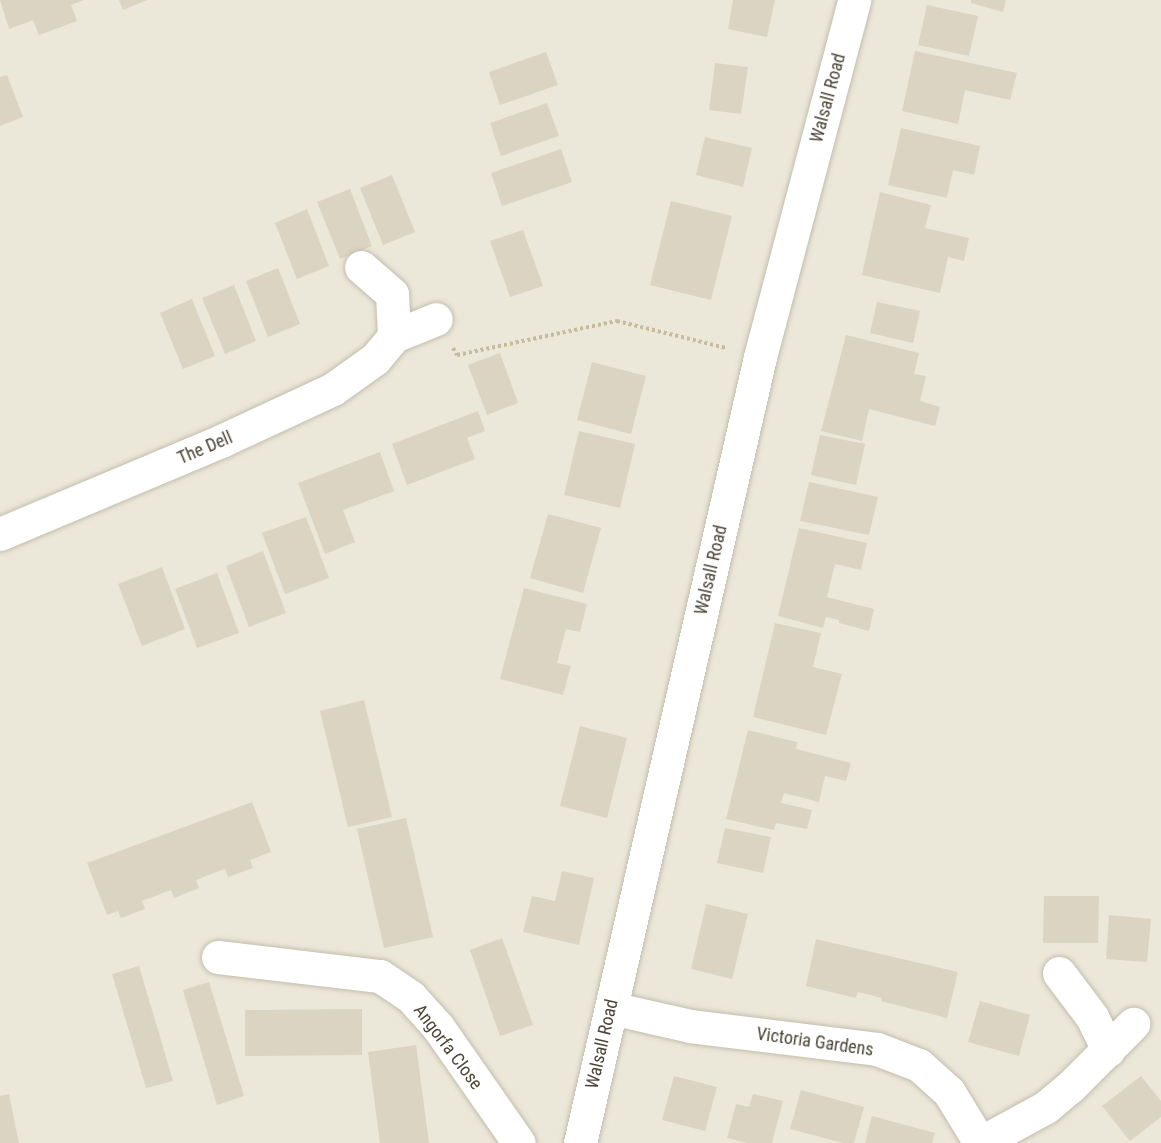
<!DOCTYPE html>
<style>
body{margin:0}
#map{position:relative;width:1161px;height:1143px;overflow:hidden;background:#f6f4eb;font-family:"Roboto Condensed",sans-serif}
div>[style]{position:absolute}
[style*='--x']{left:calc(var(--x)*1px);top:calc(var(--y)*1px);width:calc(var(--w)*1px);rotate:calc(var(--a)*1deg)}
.residential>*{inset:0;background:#ebe7d9}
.building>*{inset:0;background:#dcd4c2}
.path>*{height:4px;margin-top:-2px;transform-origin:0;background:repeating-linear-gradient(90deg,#c6bb9d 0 3px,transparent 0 6px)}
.roads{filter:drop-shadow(0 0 2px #c3bdac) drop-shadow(0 0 2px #c3bdac)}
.minor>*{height:33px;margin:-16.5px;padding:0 16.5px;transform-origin:16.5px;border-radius:16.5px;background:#fff}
span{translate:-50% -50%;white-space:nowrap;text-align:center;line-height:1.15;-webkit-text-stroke:5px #fff;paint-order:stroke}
.street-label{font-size:18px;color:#4c4638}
</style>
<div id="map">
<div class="residential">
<div style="clip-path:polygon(0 0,1161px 0,1161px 1143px,0 1143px)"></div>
</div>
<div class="building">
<div style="clip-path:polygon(0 0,84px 0,71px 5px,77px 21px,39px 35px,33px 20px,9px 29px)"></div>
<div style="clip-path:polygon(119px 0,147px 0,123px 10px)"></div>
<div style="clip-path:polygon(733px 0,775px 0,767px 37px,728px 29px)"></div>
<div style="clip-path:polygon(971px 0,1006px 0,1003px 12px,971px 3px)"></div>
<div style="clip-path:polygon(927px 5px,978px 16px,969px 56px,918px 45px)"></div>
<div style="clip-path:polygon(915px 51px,1017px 73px,1010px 100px,965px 90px,958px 124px,902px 111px)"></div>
<div style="clip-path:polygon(546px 52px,558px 85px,500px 105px,489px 72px)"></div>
<div style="clip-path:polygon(715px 63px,748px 67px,741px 114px,709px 110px)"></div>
<div style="clip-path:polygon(7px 75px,23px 117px,0 126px,0 77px)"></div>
<div style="clip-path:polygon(547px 103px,559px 136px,501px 156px,490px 123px)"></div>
<div style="clip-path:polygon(901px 128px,980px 146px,974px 175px,953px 170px,947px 198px,888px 185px)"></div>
<div style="clip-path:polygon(705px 137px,752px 148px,743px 187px,696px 175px)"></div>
<div style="clip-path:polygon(561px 149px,572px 182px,502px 206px,491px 173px)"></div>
<div style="clip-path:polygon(392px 175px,415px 232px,383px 245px,360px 188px)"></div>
<div style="clip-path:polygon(350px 189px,372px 246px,340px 259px,317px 202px)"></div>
<div style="clip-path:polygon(880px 192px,931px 205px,925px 228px,969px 238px,964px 261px,948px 257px,940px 293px,862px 275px)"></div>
<div style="clip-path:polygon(671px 201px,732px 216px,711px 300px,650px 285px)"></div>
<div style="clip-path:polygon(307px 209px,329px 266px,297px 279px,275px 223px)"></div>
<div style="clip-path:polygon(523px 230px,543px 286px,510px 297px,490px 241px)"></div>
<div style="clip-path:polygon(278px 268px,300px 324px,268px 337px,246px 281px)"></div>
<div style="clip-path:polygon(234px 285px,256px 341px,225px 354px,202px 298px)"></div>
<div style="clip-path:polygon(192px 299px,215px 356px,183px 369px,160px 313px)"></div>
<div style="clip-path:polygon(877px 302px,920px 311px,913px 343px,870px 333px)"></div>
<div style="clip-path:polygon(846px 335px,919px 353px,914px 374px,926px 376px,920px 401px,940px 407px,935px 426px,869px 409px,862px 441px,821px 431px)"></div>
<div style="clip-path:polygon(500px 353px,518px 403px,487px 415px,468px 365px)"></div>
<div style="clip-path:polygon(592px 362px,646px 376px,631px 434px,577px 420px)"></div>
<div style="clip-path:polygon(478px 411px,485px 431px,467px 438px,475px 459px,407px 485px,392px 444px)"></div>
<div style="clip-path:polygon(579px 431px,635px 444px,620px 508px,564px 495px)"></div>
<div style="clip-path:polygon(820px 435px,865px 444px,856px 485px,811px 475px)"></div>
<div style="clip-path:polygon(380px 452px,394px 491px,343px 510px,355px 542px,325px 554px,298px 483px)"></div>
<div style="clip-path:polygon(809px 482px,878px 497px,869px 535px,800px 521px)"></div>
<div style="clip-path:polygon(548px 514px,601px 528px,583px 593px,530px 578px)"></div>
<div style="clip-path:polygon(306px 517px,329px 578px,285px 594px,262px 533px)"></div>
<div style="clip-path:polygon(799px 528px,867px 543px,861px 570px,835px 564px,827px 597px,874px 609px,869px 631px,839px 623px,839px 620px,826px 617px,823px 628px,778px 616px)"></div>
<div style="clip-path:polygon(263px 551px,286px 613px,249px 627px,226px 566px)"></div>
<div style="clip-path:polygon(162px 567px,185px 629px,142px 646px,118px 584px)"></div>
<div style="clip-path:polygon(217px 573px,239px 633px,197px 648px,175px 589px)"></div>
<div style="clip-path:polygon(524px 588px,587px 604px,580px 632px,566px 629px,557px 663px,571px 666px,563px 695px,500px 679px)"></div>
<div style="clip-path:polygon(775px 623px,821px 633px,813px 667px,842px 674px,826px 735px,753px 717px)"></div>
<div style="clip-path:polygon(364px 700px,392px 817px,348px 827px,320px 711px)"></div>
<div style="clip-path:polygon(580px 726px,627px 738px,607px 818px,560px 806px)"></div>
<div style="clip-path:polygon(748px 730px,797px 742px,796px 749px,851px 763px,846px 781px,825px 776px,819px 802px,784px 793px,781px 803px,812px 810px,807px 829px,776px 823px,774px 830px,726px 819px)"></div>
<div style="clip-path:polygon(252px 802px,271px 852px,250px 860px,253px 868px,228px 877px,225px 869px,211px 874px,196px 880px,199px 888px,174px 898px,171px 890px,142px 901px,145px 909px,121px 918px,118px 911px,107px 915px,87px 863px)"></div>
<div style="clip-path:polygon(406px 818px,433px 937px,384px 948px,357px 829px)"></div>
<div style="clip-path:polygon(725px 828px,771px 837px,763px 873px,717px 863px)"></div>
<div style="clip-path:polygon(562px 871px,594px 878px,579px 945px,523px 932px,532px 896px,555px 901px)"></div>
<div style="clip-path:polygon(1044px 896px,1099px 896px,1098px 943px,1043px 943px)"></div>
<div style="clip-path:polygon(706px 904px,748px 914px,732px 979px,691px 969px)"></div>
<div style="clip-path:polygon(1109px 915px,1151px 919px,1147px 962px,1106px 959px)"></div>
<div style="clip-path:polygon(502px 938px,533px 1025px,500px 1036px,470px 950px)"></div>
<div style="clip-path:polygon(816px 939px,958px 972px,947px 1018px,881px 1001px,882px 998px,858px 992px,856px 998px,806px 986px)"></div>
<div style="clip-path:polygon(139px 966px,173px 1081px,146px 1088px,112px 974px)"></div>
<div style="clip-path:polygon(209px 982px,244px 1096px,217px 1105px,183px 990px)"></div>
<div style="clip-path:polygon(980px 1001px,1030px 1015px,1019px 1056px,968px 1042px)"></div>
<div style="clip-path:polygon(362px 1009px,362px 1055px,245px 1056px,245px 1010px)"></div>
<div style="clip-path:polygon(416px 1045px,429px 1143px,380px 1143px,368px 1052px)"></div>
<div style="clip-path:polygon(674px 1076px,717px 1087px,705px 1131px,662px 1120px)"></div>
<div style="clip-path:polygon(1141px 1076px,1161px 1101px,1161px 1117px,1130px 1141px,1102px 1106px)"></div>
<div style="clip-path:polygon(801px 1090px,864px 1107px,854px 1143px,843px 1143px,790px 1129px)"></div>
<div style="clip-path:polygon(9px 1094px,17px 1134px,19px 1143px,0 1143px,0 1096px)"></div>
<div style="clip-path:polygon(753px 1094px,783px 1101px,772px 1143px,747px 1143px,727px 1138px,736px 1104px,749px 1107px)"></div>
<div style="clip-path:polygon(872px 1116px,935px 1133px,932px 1143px,865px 1143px)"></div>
</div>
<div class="path">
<div style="--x:453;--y:348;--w:8;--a:60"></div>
<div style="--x:457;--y:355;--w:164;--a:-12"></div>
<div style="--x:617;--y:321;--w:112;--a:13.9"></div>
</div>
<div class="roads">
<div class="minor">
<div style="--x:394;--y:336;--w:45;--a:-22"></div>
<div style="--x:0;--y:534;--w:240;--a:-22.8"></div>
<div style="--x:221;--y:441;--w:123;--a:-24.9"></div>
<div style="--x:333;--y:389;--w:52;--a:-35.5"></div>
<div style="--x:375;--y:359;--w:30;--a:-50"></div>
<div style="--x:394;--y:336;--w:42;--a:-92.7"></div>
<div style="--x:392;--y:294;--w:41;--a:-138.9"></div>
<div style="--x:218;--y:957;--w:163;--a:6.7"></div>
<div style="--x:380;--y:976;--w:37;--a:34"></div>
<div style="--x:411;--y:997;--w:40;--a:48"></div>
<div style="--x:438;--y:1027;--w:141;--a:55.1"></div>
<div style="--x:1059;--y:973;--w:55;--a:53.1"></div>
<div style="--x:1092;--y:1017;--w:37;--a:64"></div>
<div style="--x:611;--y:1008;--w:81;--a:12.8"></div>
<div style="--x:690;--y:1026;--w:188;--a:7"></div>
<div style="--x:877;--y:1049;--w:45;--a:20.9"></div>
<div style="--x:919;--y:1065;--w:40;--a:42"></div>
<div style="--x:949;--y:1092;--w:60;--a:58.7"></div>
<div style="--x:982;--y:1142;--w:73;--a:-28.7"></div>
<div style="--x:1046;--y:1107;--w:30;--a:-40"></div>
<div style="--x:1069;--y:1088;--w:91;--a:-45"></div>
<div style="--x:580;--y:1143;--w:806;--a:-77.1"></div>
<div style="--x:760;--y:357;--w:369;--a:-75.2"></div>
</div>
</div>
<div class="street-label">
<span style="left:828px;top:98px;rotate:-75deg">Walsall Road</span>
<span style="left:205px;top:448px;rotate:-23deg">The Dell</span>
<span style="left:711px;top:570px;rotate:-77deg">Walsall Road</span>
<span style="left:815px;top:1042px;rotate:8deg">Victoria Gardens</span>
<span style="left:602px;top:1044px;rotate:-77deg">Walsall Road</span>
<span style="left:448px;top:1047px;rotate:53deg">Angorfa Close</span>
</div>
</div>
